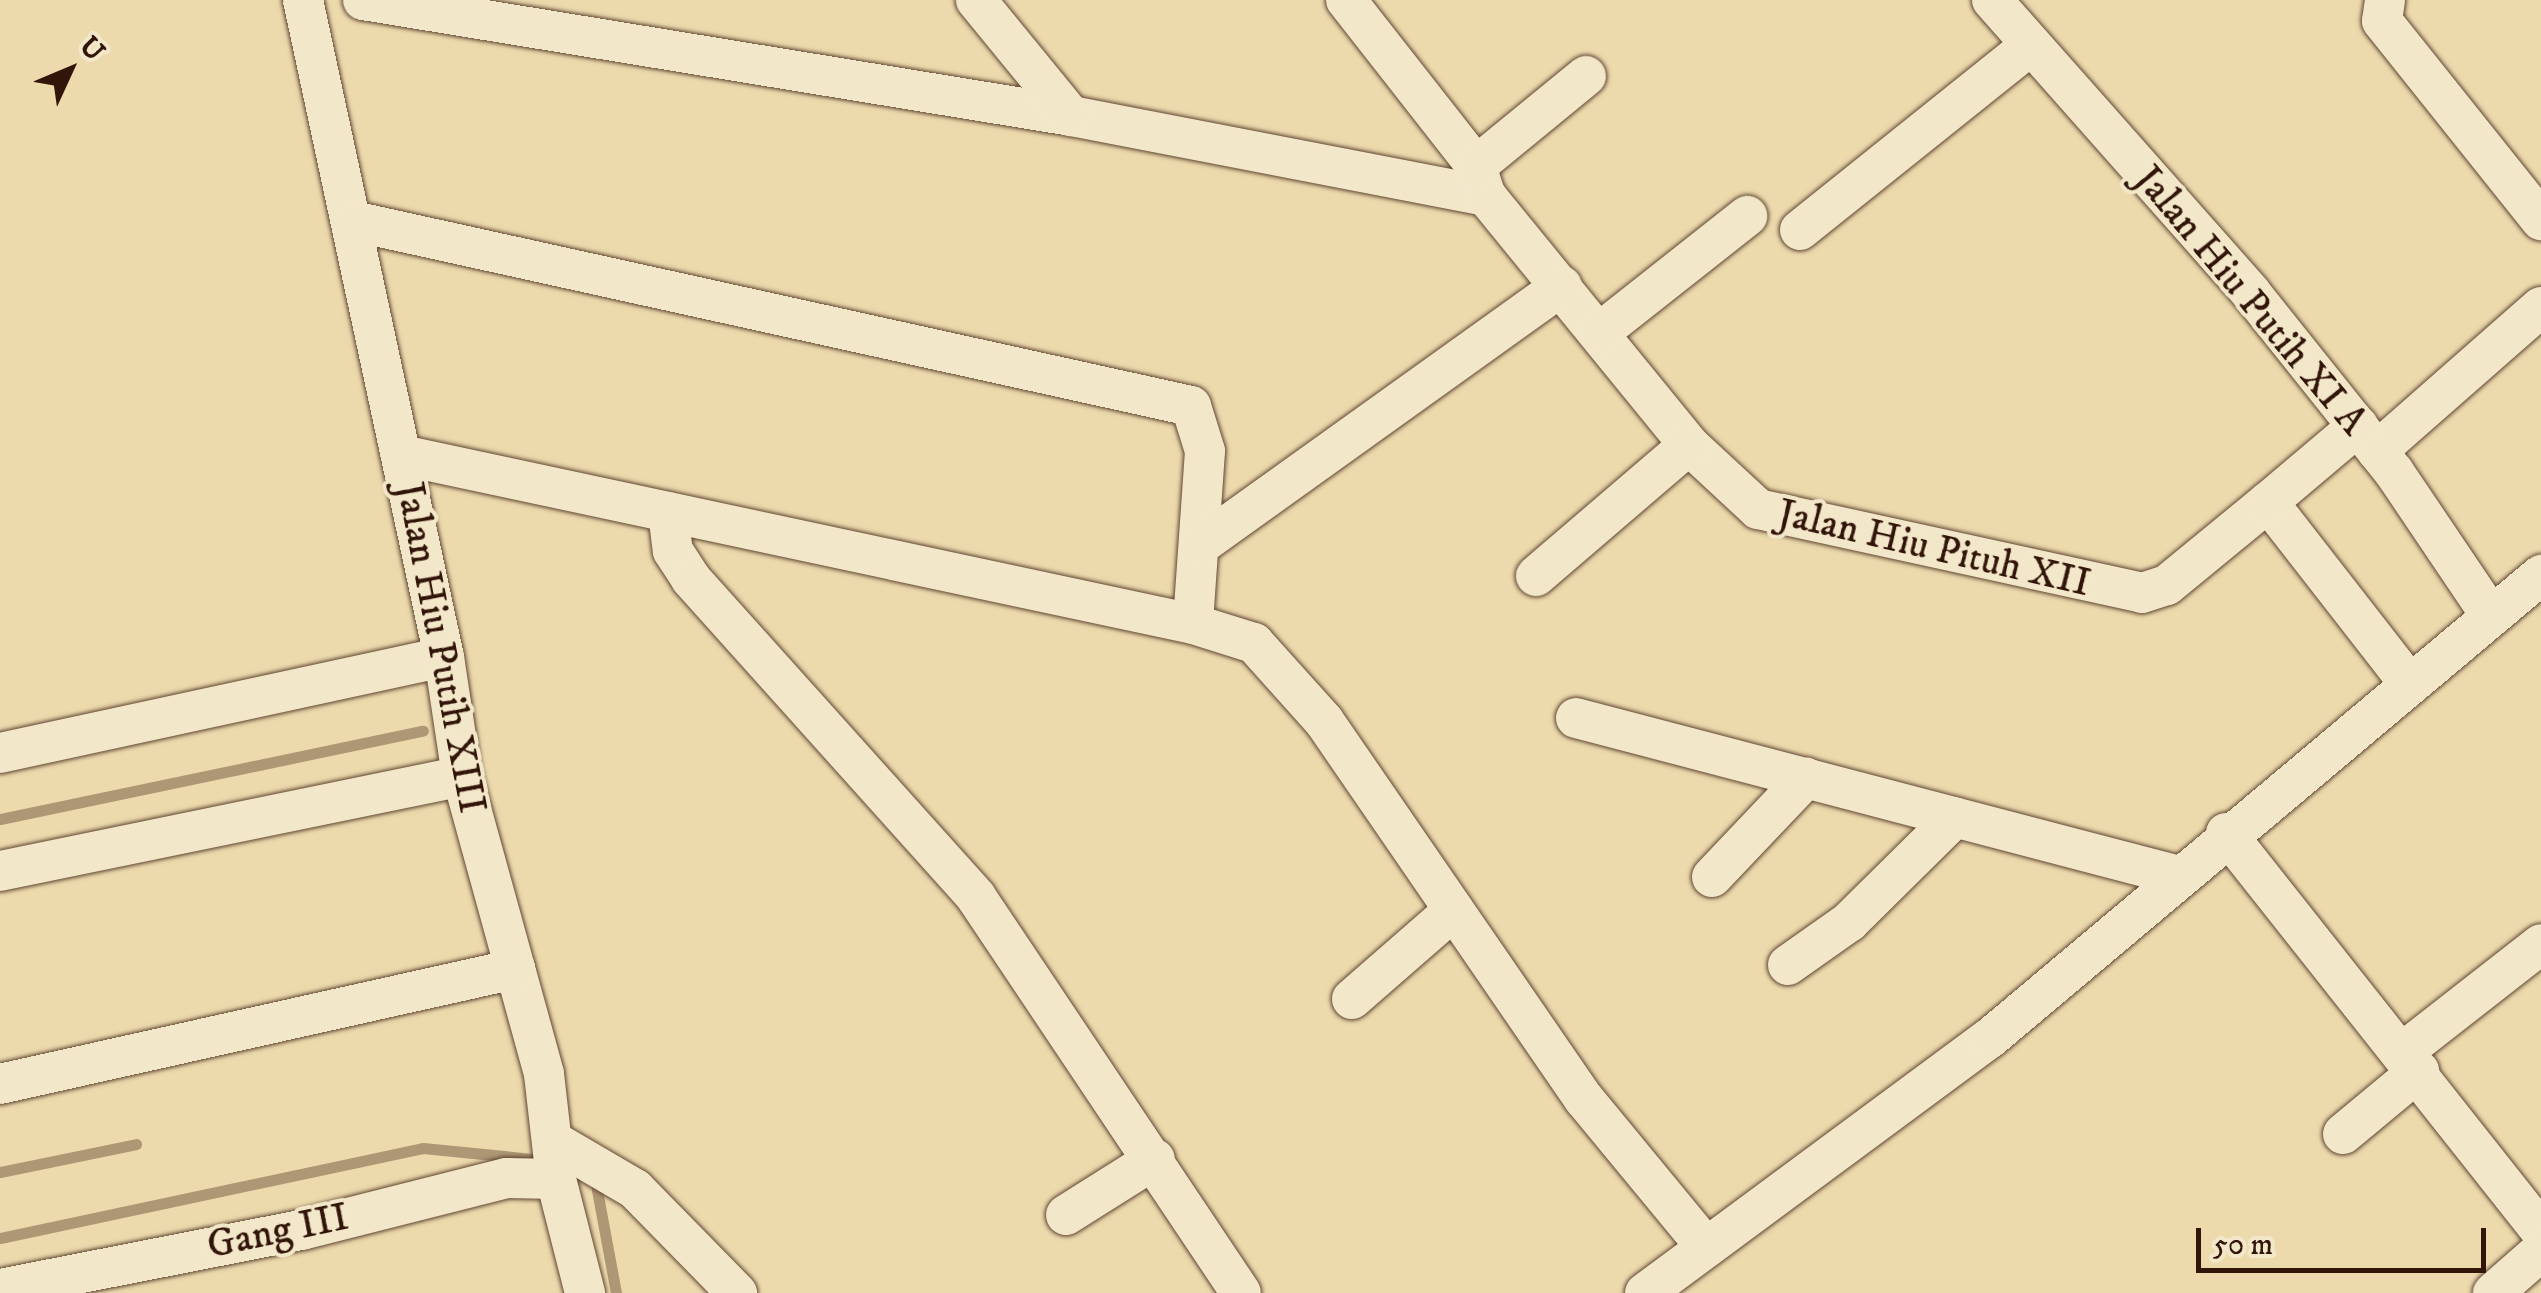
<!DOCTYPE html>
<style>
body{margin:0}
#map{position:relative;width:2541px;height:1293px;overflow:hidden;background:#ecdaad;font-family:"IM FELL DW Pica",serif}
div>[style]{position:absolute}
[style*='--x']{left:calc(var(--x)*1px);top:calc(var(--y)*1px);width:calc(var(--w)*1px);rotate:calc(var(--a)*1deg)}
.stream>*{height:11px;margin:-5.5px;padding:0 5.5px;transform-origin:5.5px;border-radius:5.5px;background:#ad9775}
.roads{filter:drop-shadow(0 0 2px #604632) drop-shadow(0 0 2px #604632)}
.street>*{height:40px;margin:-20px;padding:0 20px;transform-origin:20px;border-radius:20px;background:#f3e7ca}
span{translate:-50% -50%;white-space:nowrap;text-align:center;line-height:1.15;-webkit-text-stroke:8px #f3e7ca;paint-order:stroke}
.street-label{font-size:40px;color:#321509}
.north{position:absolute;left:20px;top:20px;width:100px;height:100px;-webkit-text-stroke:8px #f3e7ca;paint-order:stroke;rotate:46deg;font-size:28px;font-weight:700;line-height:40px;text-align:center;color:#321509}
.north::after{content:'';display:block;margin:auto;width:35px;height:45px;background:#321509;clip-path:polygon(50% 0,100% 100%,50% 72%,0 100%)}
.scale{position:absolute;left:2196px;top:1228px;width:290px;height:45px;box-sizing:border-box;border:5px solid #321509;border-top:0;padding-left:12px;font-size:30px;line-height:35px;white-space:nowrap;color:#321509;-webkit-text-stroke:8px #f3e7ca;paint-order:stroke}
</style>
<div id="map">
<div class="stream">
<div style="--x:0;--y:819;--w:432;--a:-11.8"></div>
<div style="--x:0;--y:1172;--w:139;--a:-11.6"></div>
<div style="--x:594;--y:1174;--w:121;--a:79.5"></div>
<div style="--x:0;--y:1238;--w:432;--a:-12"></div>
<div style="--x:423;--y:1148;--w:122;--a:5.7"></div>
</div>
<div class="roads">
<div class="street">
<div style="--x:303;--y:0;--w:672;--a:77.89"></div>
<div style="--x:444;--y:657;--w:120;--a:81.4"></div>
<div style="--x:462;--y:776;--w:309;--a:74.6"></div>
<div style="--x:544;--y:1074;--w:106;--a:83.5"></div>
<div style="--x:556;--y:1179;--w:118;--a:75.7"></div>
<div style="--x:363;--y:0;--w:717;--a:9.3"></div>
<div style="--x:1071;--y:116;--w:423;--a:10.9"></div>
<div style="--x:976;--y:0;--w:150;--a:50.7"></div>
<div style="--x:1346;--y:0;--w:211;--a:51.9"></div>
<div style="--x:1476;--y:166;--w:32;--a:72"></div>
<div style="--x:1486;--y:196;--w:321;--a:50.8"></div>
<div style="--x:1689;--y:445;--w:94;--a:42.8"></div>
<div style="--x:1758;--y:509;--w:393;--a:12.3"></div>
<div style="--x:2142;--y:593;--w:26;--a:-18"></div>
<div style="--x:2167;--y:585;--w:131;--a:-39.4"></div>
<div style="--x:2268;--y:502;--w:229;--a:52.1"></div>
<div style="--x:1992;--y:0;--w:391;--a:48.5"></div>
<div style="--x:2251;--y:293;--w:229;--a:51.4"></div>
<div style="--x:2394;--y:472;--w:174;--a:56"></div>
<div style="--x:2385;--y:0;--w:21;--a:98"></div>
<div style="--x:2382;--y:21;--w:255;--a:51.4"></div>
<div style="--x:1476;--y:166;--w:142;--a:-39.3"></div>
<div style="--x:353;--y:221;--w:858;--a:12.45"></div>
<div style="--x:1191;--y:406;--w:47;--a:72.7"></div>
<div style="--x:1205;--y:451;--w:173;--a:94"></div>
<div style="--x:1193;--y:624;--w:810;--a:-167.95"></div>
<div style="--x:1800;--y:230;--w:295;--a:-38.7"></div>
<div style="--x:1599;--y:333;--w:189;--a:-38.3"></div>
<div style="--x:2377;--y:451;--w:218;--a:-41.3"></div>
<div style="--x:2268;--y:502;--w:118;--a:-40.2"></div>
<div style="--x:668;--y:512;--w:39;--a:83"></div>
<div style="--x:673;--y:551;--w:33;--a:57"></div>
<div style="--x:691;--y:579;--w:427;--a:48.1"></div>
<div style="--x:976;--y:897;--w:476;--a:56.2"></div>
<div style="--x:1200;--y:545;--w:445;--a:-35.6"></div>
<div style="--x:1536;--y:576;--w:201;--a:-40.6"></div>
<div style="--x:1193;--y:624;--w:64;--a:17.3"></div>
<div style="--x:1254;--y:643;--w:105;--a:48.1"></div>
<div style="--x:1324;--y:721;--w:459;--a:55.5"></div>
<div style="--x:1584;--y:1099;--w:192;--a:50.5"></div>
<div style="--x:1576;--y:718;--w:623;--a:14.68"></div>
<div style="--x:0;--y:753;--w:454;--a:-12.2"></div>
<div style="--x:2226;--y:833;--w:508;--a:51.64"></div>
<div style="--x:0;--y:871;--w:472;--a:-11.6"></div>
<div style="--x:1712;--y:877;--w:137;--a:-46.5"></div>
<div style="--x:1788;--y:965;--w:75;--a:-35.2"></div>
<div style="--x:1849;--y:922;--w:149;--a:-44.7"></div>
<div style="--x:1352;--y:999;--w:135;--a:-41.1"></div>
<div style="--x:2403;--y:1052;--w:175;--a:-38"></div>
<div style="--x:0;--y:1084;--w:528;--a:-12.59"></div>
<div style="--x:2343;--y:1134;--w:99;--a:-39.7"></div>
<div style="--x:553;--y:1141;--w:95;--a:30.3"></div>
<div style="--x:635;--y:1189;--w:146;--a:45.6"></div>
<div style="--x:1066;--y:1215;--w:105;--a:-32.2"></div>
<div style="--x:0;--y:1289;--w:307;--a:-11.1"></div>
<div style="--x:301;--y:1230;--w:212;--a:-14.2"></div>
<div style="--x:507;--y:1178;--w:49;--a:1.2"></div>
<div style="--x:1645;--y:1293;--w:429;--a:-36.5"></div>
<div style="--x:1990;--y:1038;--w:720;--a:-40.04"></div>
<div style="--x:2493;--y:1293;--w:64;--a:-41.2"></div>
</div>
</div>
<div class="street-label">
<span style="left:2250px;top:301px;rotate:50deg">Jalan Hiu Putih XI A</span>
<span style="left:1934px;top:549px;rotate:13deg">Jalan Hiu Pituh XII</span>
<span style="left:440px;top:648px;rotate:79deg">Jalan Hiu Putih XIII</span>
<span style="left:278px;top:1232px;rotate:-12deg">Gang III</span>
</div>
<div class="north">U</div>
<div class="scale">50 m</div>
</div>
